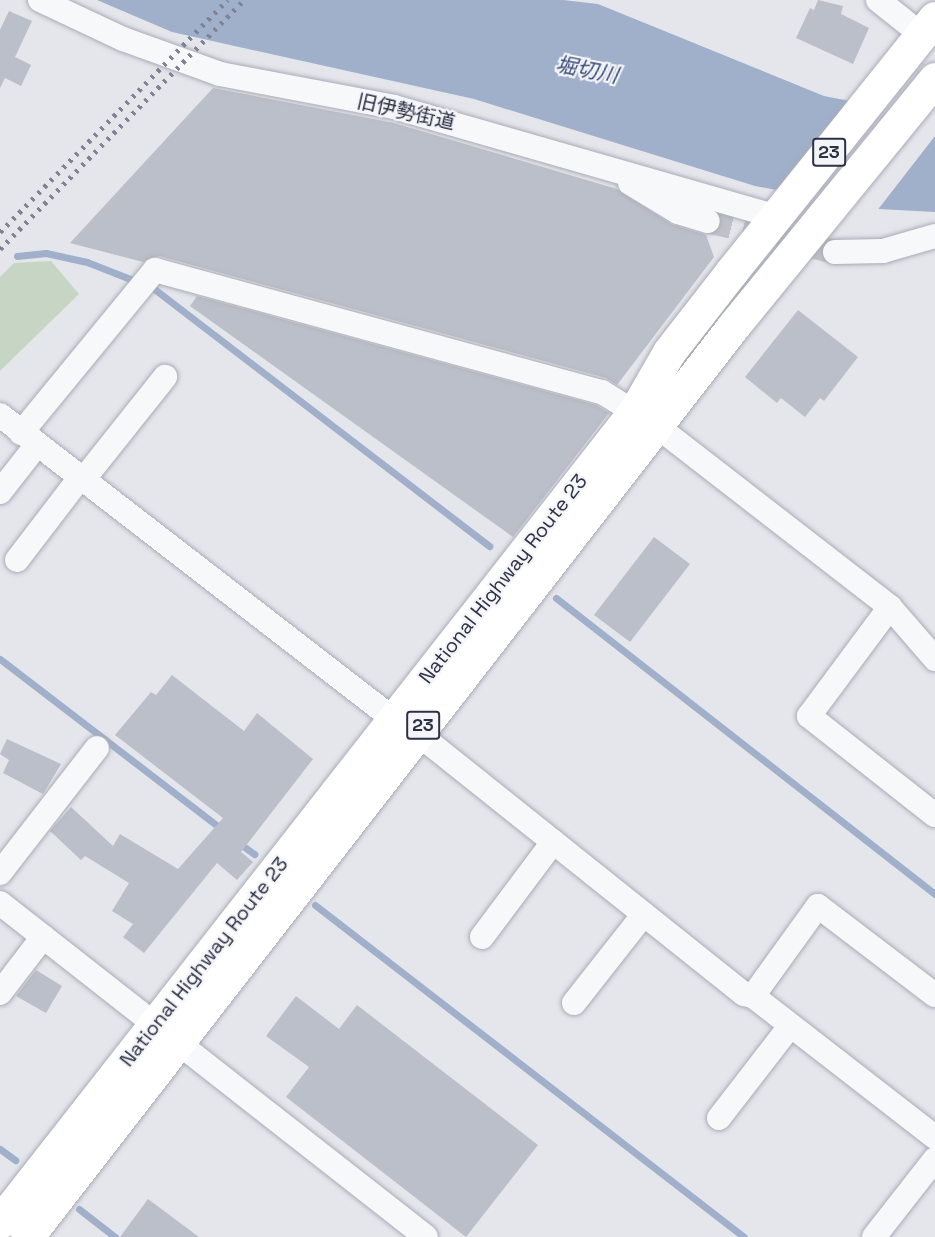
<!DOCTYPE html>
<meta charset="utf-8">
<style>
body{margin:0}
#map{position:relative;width:935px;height:1237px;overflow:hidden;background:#e4e6ec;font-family:"Space Grotesk","Noto Sans JP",sans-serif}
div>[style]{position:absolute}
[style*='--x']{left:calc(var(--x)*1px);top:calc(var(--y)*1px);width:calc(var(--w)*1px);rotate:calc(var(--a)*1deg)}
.green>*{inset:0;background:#c7d5c5}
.water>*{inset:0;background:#a0afca}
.pier>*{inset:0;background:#e4e6ec}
.stream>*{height:7px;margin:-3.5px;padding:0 3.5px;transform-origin:3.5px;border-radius:3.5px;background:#a0afca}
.building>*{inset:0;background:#bbbfc9}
.minor-tunnel>*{height:24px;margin-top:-12px;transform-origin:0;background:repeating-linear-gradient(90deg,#bfc2ca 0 24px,transparent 0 36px)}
.roads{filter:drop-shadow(0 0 2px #a9acb6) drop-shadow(0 0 2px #a9acb6)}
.minor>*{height:24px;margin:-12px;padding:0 12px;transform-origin:12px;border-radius:12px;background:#f7f8fa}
.trunk>*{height:33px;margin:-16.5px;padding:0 16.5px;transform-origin:16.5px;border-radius:16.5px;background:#fff}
.rail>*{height:4.5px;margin-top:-2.25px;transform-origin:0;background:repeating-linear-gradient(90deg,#7e8495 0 3px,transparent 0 9px)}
span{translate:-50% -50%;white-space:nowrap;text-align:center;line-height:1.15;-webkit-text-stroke:4.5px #f4f5f9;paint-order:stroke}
.shield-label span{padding:2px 4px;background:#f4f5f9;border:2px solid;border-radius:4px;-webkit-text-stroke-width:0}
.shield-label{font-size:18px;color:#2c3144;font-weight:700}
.street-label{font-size:20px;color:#2c3144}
.water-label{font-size:21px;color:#364b77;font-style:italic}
</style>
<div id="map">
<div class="green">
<div style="clip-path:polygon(51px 261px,79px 294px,0 371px,0 277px,14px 263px)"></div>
</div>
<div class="water">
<div style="clip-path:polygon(97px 0,563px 0,598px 4px,824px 96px,886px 108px,935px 109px,935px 212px,879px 209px,755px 186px,474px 99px,172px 32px)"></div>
</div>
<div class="pier">
<div style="clip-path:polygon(854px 99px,886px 105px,935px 106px,935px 136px,876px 212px,777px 193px)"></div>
</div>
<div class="stream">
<div style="--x:17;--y:256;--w:29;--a:-6"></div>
<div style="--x:46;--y:253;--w:42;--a:12.4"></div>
<div style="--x:87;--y:262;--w:71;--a:21.5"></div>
<div style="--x:153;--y:288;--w:424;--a:37.5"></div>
<div style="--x:556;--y:598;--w:481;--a:38"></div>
<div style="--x:0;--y:659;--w:282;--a:37.5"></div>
<div style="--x:239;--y:843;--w:19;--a:36"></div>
<div style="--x:315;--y:905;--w:542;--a:37.74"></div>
<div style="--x:0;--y:1149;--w:19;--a:36"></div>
<div style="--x:79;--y:1209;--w:46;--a:37.9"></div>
</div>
<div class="building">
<div style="clip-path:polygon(818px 0,843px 6px,841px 14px,869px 28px,853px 64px,796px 38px,810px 8px,814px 10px)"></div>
<div style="clip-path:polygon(9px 11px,32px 21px,15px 57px,31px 65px,21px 86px,5px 78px,0 88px,0 30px)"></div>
<div style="clip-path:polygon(213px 88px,394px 123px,617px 189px,671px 224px,706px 235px,714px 257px,617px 385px,606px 378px,159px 256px,143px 262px,70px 243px)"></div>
<div style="clip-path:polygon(197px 296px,596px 405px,609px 413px,513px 537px,190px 306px)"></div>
<div style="clip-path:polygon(798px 310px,858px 357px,824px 401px,820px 398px,805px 417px,781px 398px,777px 403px,745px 377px)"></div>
<div style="clip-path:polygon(654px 537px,690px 564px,630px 642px,594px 615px)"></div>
<div style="clip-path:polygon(172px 675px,244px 731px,257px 713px,313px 759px,241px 852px,253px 862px,237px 880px,217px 863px,144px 953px,123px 937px,133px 924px,112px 911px,129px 883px,85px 856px,81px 860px,50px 831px,71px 807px,113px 846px,120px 834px,178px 869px,223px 818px,115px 735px,151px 692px,156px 695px)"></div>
<div style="clip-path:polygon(7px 739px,61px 764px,43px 794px,3px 773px,9px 760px,0 754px)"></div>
<div style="clip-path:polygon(36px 970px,62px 986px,46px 1013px,16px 996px)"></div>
<div style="clip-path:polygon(296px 996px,339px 1029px,357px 1005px,538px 1145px,466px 1237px,286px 1097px,309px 1067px,266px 1036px)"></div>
<div style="clip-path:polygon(148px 1199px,199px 1237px,120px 1237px)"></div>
</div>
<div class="minor-tunnel">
<div style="--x:708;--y:221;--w:131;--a:13.7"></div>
</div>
<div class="roads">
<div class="minor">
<div style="--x:40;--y:0;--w:92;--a:25.2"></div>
<div style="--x:123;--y:39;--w:103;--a:19.8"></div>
<div style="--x:220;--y:74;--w:177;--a:10.7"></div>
<div style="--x:394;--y:107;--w:398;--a:16"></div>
<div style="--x:878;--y:0;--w:56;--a:38.5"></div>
<div style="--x:630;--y:183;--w:56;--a:31.1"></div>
<div style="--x:678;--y:212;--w:31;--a:17"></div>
<div style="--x:835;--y:252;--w:48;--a:-1.2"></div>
<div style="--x:883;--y:251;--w:54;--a:-16.1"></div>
<div style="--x:0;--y:415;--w:498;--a:37.7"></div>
<div style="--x:394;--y:719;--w:27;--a:31"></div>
<div style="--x:417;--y:733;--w:418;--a:38.6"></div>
<div style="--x:744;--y:994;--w:9;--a:13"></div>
<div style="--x:753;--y:996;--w:230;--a:37.8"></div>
<div style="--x:21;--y:433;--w:211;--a:-50.6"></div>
<div style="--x:155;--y:270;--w:463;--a:15.3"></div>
<div style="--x:602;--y:392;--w:66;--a:32"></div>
<div style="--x:658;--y:427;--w:294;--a:37.8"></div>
<div style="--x:890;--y:607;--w:69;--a:49.1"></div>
<div style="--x:83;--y:480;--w:132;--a:-51.5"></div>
<div style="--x:0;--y:492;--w:58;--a:-52"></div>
<div style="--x:17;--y:560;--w:102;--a:-52.6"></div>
<div style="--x:890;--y:607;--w:136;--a:126.6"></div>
<div style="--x:809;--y:716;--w:160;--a:38.2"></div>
<div style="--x:0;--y:873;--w:158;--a:-52.2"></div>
<div style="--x:0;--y:903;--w:541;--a:38.1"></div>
<div style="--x:482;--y:937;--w:119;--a:-53.2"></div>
<div style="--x:0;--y:993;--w:71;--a:-52.5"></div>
<div style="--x:753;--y:996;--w:111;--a:-54.2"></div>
<div style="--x:818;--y:906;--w:147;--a:37.3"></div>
<div style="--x:574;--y:1003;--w:113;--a:-51.8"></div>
<div style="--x:719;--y:1118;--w:116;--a:-52.3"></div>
<div style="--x:874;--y:1237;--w:99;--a:-52"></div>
</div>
<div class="trunk">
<div style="--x:0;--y:1222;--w:1030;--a:-51.94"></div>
<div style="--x:635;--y:411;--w:68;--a:-60"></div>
<div style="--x:669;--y:352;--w:103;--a:-52.1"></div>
<div style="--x:732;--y:271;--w:324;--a:-51.3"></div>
<div style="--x:27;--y:1237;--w:1155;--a:-52.21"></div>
<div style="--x:735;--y:324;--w:316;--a:-50.8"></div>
</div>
</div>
<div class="rail">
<div style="--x:0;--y:232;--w:325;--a:-45.6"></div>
<div style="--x:0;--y:249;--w:349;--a:-45.6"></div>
</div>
<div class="shield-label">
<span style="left:829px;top:152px">23</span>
<span style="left:423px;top:725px">23</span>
</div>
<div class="street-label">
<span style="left:406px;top:112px;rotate:13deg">旧伊勢街道</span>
<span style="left:503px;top:579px;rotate:-52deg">National Highway Route 23</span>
<span style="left:204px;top:962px;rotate:-52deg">National Highway Route 23</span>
</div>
<div class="water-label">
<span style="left:587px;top:70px;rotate:11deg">堀切川</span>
</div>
</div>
